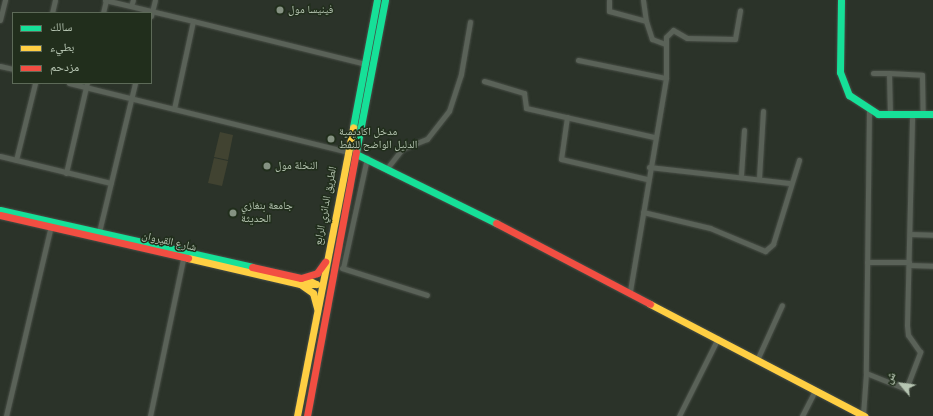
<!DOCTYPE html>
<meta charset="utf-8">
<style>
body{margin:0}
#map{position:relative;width:933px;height:416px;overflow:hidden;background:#2b3329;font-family:"Nunito Sans","Noto Naskh Arabic",sans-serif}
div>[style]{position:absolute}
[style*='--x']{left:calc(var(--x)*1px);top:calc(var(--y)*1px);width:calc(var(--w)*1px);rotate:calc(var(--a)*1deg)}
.green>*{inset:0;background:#414331}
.roads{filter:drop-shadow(0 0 1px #484e46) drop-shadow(0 0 1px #484e46)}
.street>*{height:5px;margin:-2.5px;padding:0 2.5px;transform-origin:2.5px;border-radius:2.5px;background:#5a6258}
.fast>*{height:7px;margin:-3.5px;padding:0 3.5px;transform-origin:3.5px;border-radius:3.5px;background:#16e098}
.slow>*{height:7px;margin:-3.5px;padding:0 3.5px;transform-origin:3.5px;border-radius:3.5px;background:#ffcf43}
.jam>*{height:7px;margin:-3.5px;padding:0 3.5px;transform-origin:3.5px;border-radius:3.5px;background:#f24e42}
.dots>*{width:11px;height:11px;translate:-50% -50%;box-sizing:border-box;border:2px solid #212e1c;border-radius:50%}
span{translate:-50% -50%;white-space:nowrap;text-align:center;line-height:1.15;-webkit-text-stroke:3px #212e1c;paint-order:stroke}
.poi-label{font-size:11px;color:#b6c5b2}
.left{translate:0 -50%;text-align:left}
.street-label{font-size:11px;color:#b6c5b2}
.legend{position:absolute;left:12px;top:12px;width:140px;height:72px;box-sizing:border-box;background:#212e1c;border:1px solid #5d6a58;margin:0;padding:5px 7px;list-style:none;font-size:12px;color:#b6c5b2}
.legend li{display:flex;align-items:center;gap:8px;height:20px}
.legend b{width:20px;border:1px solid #5d6a58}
.north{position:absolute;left:881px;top:364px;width:40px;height:40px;-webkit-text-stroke:3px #212e1c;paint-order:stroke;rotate:299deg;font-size:11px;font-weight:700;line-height:16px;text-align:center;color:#b6c5b2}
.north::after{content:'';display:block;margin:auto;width:14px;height:18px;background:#b6c5b2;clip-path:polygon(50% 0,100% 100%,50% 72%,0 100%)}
</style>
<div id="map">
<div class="green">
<div style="clip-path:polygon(220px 132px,233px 135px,228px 160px,214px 157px)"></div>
<div style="clip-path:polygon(214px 158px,228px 161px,222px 186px,208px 183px)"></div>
</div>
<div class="roads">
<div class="street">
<div style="--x:105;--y:0;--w:90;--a:13.4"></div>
<div style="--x:193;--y:21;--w:90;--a:102.2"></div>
<div style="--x:609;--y:0;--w:11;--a:90"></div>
<div style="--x:609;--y:11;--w:38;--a:15"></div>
<div style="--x:646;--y:21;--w:19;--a:72"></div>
<div style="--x:652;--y:39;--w:14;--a:21"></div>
<div style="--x:643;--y:0;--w:21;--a:82"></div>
<div style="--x:131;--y:6;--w:6;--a:-72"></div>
<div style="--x:52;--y:13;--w:13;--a:-77"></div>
<div style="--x:103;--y:13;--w:13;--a:-77"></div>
<div style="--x:151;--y:16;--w:16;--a:-76"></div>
<div style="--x:0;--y:20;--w:21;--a:-76"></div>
<div style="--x:193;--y:21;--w:177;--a:14"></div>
<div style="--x:578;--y:60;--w:90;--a:11.6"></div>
<div style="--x:0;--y:66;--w:13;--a:13"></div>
<div style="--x:873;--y:73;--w:16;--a:0"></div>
<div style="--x:484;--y:81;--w:42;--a:16.7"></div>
<div style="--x:524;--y:93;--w:15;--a:82"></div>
<div style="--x:526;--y:108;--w:131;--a:12.8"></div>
<div style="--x:69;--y:83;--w:287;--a:13.9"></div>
<div style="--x:869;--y:111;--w:262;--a:90.7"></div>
<div style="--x:866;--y:373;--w:43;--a:21.8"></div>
<div style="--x:906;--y:389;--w:40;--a:-69"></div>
<div style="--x:920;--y:352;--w:21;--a:-125"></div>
<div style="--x:908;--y:335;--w:10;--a:-96"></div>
<div style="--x:907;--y:325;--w:210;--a:-88.6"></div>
<div style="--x:890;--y:115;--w:42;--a:-91.4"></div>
<div style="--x:889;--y:73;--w:33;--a:3"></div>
<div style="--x:922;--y:75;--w:39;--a:89"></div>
<div style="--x:567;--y:117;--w:42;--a:98.1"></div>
<div style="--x:561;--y:159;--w:88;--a:13.1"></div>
<div style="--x:0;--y:156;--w:114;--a:13.7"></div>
<div style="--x:16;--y:160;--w:79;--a:-76.1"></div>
<div style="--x:388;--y:167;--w:23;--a:-52"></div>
<div style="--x:402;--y:149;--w:27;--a:-22"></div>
<div style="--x:427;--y:139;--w:36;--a:-52"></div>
<div style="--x:449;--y:111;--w:39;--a:-72"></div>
<div style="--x:461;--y:74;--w:53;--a:-80.2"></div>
<div style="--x:649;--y:167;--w:141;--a:6.5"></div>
<div style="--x:66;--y:173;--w:92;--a:-76.9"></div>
<div style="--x:741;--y:175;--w:45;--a:-86.2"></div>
<div style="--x:759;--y:178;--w:67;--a:-86.6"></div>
<div style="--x:643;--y:212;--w:69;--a:13.4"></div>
<div style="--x:710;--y:228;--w:60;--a:22.7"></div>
<div style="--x:765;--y:251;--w:11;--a:-41"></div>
<div style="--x:773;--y:244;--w:88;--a:-72.8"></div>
<div style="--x:99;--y:232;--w:153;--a:-76.4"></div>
<div style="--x:910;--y:234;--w:23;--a:2"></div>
<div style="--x:867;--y:262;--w:42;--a:0"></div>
<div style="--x:909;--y:265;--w:24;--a:2"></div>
<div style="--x:342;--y:268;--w:89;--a:17.6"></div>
<div style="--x:343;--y:268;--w:113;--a:-77.7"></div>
<div style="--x:630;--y:291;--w:216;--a:-80.4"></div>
<div style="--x:666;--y:78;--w:41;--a:-90"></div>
<div style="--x:666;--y:37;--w:10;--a:-45"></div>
<div style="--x:673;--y:30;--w:16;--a:30"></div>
<div style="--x:687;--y:38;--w:48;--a:1.2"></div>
<div style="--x:735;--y:39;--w:29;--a:-80"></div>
<div style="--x:757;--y:360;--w:60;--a:-65.6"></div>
<div style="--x:863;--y:415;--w:42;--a:-85.9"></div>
<div style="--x:6;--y:416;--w:195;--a:-76.7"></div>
<div style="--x:150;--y:416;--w:165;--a:-78.1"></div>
<div style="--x:679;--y:416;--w:87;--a:-63.4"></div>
<div style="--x:802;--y:416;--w:28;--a:-63"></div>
</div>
<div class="fast">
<div style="--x:841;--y:0;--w:72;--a:90.8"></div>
<div style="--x:840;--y:72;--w:25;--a:69"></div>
<div style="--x:849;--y:95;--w:35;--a:33"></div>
<div style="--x:878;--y:114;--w:55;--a:0"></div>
<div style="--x:353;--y:127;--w:129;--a:-79.3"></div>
<div style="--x:356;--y:152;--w:155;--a:-79.2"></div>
<div style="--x:358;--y:155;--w:154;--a:26.2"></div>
<div style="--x:0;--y:210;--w:258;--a:12.7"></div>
</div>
<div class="slow">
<div style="--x:188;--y:258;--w:115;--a:13.1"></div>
<div style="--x:300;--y:284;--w:16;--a:35"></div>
<div style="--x:313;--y:293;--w:16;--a:75"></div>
<div style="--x:304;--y:284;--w:12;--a:0"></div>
<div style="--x:316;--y:284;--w:11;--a:-153"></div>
<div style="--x:650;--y:304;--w:242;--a:27.6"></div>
<div style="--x:297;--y:416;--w:294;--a:-79"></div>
</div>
<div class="jam">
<div style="--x:0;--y:215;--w:193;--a:12.9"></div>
<div style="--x:496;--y:223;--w:174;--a:27.7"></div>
<div style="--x:252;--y:267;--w:50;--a:12.7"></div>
<div style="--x:301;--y:278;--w:17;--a:-17"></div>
<div style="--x:317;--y:273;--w:14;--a:-54"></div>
<div style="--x:307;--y:416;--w:269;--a:-79.5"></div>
</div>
</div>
<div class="dots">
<div style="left:280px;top:10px;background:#859282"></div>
<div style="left:331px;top:139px;background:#859282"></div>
<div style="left:267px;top:166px;background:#859282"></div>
<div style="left:233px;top:213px;background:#859282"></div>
</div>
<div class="poi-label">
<span class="left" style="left:288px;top:10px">فينيسا مول</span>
<span class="left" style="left:339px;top:139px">مدخل اكاديمية<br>الدليل الواضح للنفط</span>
<span class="left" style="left:275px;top:166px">النخلة مول</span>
<span class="left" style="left:241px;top:213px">جامعة بنغازي<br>الحديثة</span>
</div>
<div class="street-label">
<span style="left:326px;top:206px;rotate:-79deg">الطريق الدائري الرابع</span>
<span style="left:169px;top:242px;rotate:13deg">شارع القيروان</span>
</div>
<ul class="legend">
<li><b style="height:5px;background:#16e098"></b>سالك</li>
<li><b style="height:5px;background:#ffcf43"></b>بطيء</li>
<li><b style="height:5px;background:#f24e42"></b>مزدحم</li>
</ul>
<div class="north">ش</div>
</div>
